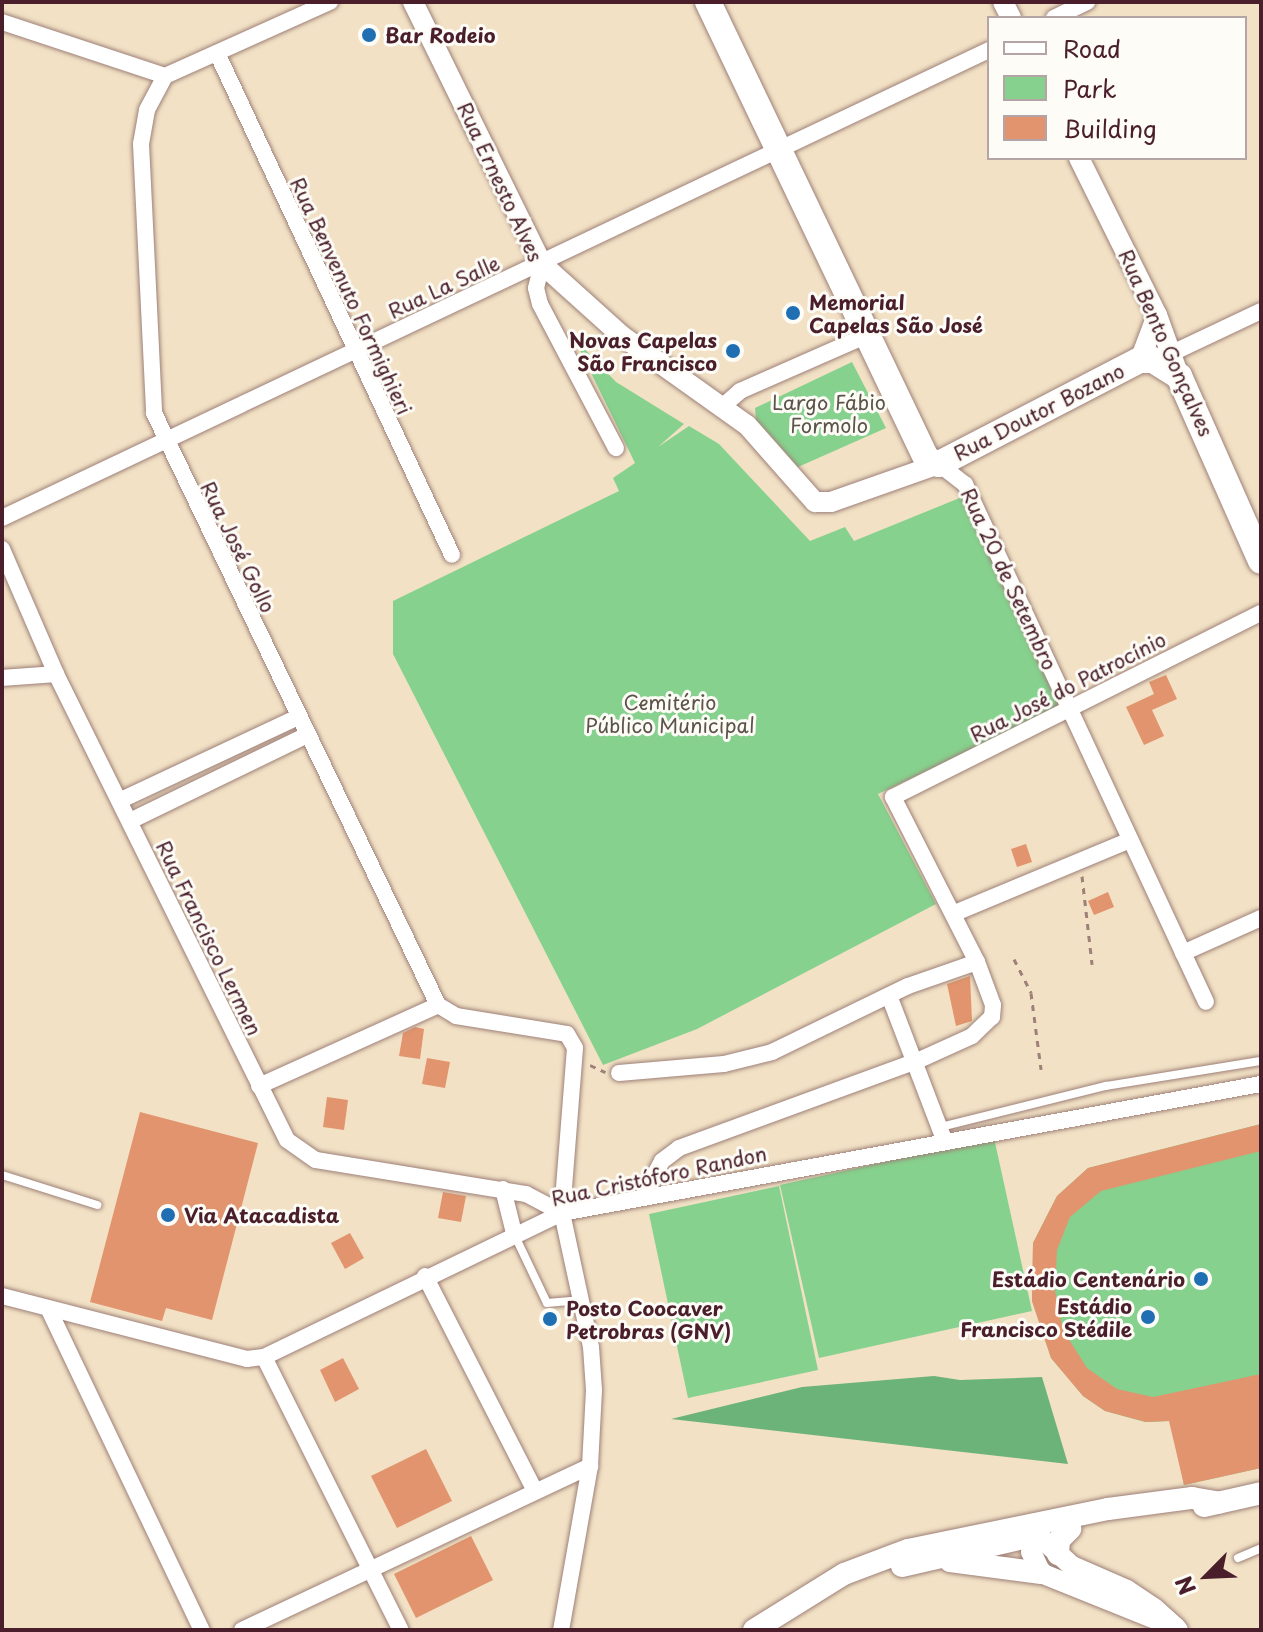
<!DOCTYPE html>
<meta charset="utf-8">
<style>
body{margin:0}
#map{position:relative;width:1263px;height:1632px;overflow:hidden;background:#f2e1c5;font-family:"Playpen Sans",sans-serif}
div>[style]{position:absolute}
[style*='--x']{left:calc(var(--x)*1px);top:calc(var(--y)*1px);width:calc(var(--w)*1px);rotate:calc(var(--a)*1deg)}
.green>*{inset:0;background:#86d18e}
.forest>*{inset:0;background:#6cb379}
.building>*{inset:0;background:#e1946d}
.path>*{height:3px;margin-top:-1.5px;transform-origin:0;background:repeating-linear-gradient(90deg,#9e8078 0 6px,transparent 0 12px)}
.roads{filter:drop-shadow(0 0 2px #9e8078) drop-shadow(0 0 2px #9e8078)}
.service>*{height:8px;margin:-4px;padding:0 4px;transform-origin:4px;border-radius:4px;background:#fff}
.minor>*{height:16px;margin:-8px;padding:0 8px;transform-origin:8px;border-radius:8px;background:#fff}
.tertiary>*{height:20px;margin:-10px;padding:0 10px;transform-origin:10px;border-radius:10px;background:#fff}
.secondary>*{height:22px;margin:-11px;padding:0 11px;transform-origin:11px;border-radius:11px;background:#fff}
.primary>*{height:26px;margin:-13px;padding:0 13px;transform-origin:13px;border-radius:13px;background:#fff}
.dots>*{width:22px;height:22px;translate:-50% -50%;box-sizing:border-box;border:4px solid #fdfcf7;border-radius:50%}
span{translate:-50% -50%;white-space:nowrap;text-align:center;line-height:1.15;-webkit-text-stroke:6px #fdfcf7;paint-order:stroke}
.poi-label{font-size:20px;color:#4a1f2b;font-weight:700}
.left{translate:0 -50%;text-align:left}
.right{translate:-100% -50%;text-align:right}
.street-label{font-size:20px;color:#4a1f2b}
.park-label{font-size:20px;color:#5c5449}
.frame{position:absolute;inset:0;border:4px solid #4a1f2b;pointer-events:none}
.legend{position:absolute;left:987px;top:16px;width:260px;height:144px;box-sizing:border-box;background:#fdfcf7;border:2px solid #b5a4a5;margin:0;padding:10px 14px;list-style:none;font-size:24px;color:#4a1f2b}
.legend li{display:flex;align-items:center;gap:16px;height:40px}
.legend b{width:40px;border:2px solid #b5a4a5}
.north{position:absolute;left:1167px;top:1536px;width:80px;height:80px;-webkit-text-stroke:6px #fdfcf7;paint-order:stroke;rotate:246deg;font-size:22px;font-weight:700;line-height:32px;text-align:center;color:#4a1f2b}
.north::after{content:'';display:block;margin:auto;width:28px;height:36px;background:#4a1f2b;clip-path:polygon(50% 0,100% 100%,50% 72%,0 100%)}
</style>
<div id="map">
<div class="green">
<div style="clip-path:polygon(574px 338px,616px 382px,684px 424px,658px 447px,689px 426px,719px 444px,810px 541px,845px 527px,854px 541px,962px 497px,1060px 707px,878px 794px,936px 904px,697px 1029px,603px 1065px,393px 654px,393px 601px,619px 491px,613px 478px,635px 463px)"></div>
<div style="clip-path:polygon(852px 362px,886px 428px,798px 467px,756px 419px,755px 408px)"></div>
<div style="clip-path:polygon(1261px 1124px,1261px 1468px,1184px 1485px,1170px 1421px,1145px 1422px,1105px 1411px,1083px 1396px,1051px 1358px,1032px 1301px,1033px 1243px,1057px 1196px,1088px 1168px)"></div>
<div style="clip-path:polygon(994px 1138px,1032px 1311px,819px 1358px,780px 1185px)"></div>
<div style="clip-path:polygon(779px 1186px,818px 1370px,688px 1398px,649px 1214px)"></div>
</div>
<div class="forest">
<div style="clip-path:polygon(934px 1376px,960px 1380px,1042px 1377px,1068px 1464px,671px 1419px,802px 1387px)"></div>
</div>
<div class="building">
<div style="clip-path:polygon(1166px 675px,1177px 699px,1152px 710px,1164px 736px,1144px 745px,1126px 707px,1154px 694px,1149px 682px)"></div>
<div style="clip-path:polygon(1026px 844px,1032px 862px,1017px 867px,1011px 849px)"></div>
<div style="clip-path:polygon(1108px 892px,1114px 907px,1094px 915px,1088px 901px)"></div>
<div style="clip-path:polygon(970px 976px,972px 1021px,956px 1026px,947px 984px)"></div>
<div style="clip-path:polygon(415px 1027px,424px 1029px,420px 1059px,399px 1056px,403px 1033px)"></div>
<div style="clip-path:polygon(427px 1058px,450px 1062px,445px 1088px,422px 1084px)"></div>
<div style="clip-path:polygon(327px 1097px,348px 1100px,344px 1130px,323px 1127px)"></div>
<div style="clip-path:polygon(140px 1112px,258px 1143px,212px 1320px,166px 1308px,162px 1321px,90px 1302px)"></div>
<div style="clip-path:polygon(1261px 1124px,1261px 1151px,1101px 1191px,1070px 1217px,1057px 1250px,1055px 1291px,1063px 1330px,1087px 1368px,1117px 1389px,1153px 1397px,1261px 1374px,1261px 1468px,1184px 1485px,1169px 1421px,1146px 1422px,1105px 1411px,1083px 1396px,1051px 1358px,1032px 1301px,1033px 1243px,1057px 1196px,1088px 1168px)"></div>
<div style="clip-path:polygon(443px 1192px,466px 1196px,461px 1222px,438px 1218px)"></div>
<div style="clip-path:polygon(350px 1233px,364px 1258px,345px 1269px,331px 1243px)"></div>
<div style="clip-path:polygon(343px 1358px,359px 1389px,335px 1402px,320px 1370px)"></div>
<div style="clip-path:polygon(426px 1449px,452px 1501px,397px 1528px,371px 1476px)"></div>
<div style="clip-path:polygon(471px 1536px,493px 1580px,416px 1618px,394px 1574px)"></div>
</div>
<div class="path">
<div style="--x:1082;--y:876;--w:89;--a:83.5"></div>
<div style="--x:1014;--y:959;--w:38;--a:63"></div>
<div style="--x:1031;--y:993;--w:77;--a:82.5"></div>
<div style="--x:590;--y:1065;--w:17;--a:25"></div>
</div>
<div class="roads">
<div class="service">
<div style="--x:941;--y:1127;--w:170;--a:-14"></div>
<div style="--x:1106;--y:1086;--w:157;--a:-9.2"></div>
<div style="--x:2;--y:1175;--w:100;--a:17.5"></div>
<div style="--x:515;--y:1236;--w:74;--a:64.5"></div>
<div style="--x:547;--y:1303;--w:33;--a:-5"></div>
<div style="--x:1238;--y:1558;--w:25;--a:-23"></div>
</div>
<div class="minor">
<div style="--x:1054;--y:18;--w:37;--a:-26"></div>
<div style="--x:2;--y:22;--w:172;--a:18.3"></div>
<div style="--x:217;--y:53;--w:554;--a:64.91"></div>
<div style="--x:165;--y:76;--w:38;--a:118"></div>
<div style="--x:147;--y:110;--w:35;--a:100"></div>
<div style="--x:141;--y:144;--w:269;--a:87.2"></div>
<div style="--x:154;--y:413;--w:657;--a:64.37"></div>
<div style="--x:165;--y:76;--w:181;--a:-24.2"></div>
<div style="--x:542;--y:264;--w:25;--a:104"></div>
<div style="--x:536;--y:288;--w:16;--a:76"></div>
<div style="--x:540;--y:304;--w:163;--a:62.2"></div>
<div style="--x:1172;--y:353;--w:98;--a:-25.3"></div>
<div style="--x:723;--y:406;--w:23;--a:-41"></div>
<div style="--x:740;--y:391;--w:137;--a:-23.7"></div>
<div style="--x:939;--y:464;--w:33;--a:38"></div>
<div style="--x:965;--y:484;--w:571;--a:65.05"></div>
<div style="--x:2;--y:518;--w:1092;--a:-25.37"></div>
<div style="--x:2;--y:549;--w:136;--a:66.6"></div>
<div style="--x:56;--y:674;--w:520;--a:63.63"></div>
<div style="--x:287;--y:1140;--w:35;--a:35"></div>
<div style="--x:316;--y:1160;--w:213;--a:9.2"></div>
<div style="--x:526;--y:1194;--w:41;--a:27.8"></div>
<div style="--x:2;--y:678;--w:54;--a:-4.2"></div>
<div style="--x:121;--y:800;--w:195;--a:-25.1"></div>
<div style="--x:130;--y:821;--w:197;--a:-25.9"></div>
<div style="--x:955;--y:913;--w:190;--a:-22.6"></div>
<div style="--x:1183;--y:953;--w:85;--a:-24.2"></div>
<div style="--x:890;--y:998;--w:154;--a:69.1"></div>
<div style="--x:438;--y:1005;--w:21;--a:31"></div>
<div style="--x:456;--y:1016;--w:112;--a:9.2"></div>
<div style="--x:567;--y:1034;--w:16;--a:60"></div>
<div style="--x:575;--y:1048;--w:166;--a:94.5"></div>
<div style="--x:562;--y:1213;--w:137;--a:77.8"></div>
<div style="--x:591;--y:1347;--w:43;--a:86"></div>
<div style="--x:594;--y:1390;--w:76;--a:93"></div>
<div style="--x:590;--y:1466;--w:167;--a:100"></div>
<div style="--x:619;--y:1073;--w:105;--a:-4.9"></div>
<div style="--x:724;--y:1064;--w:49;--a:-14"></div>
<div style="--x:772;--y:1052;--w:151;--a:-25.9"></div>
<div style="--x:908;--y:986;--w:73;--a:-19.2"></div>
<div style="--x:259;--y:1086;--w:196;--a:-24.3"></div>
<div style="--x:503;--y:1189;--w:45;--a:76"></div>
<div style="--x:642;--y:1198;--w:42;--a:-61.6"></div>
<div style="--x:662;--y:1161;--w:21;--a:-37"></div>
<div style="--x:679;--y:1148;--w:253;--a:-20.1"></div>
<div style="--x:917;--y:1061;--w:60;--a:-24.4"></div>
<div style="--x:972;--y:1036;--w:28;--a:-44"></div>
<div style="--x:992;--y:1017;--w:12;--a:-85"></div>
<div style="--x:993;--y:1005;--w:46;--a:-110.4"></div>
<div style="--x:977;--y:962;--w:185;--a:-117"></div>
<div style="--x:893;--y:797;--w:411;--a:-26.6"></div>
<div style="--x:425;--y:1276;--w:239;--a:62.9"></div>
<div style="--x:2;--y:1296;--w:253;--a:14.4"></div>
<div style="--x:247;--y:1359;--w:17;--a:-7"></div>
<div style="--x:264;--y:1357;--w:331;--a:-25.8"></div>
<div style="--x:562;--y:1213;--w:711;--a:-10.46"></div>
<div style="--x:50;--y:1312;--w:352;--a:64.5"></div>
<div style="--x:264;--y:1357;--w:305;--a:63.4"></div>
<div style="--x:242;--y:1630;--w:385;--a:-25.2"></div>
</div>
<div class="tertiary">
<div style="--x:413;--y:2;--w:292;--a:63.8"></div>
<div style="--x:542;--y:264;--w:108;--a:42"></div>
<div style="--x:622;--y:336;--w:153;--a:35.5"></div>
<div style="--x:747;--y:425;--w:103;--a:48.6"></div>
<div style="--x:815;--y:502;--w:16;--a:0"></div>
<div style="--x:831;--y:502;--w:114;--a:-19.4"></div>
<div style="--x:1003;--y:2;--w:18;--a:63"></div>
<div style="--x:1079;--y:158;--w:175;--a:63.6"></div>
<div style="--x:1157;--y:315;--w:65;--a:70.2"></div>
<div style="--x:1140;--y:360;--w:48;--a:-69.3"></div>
<div style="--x:1175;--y:1627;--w:144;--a:-158.1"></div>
<div style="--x:1041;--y:1573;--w:23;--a:-115"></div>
<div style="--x:1031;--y:1552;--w:18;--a:-68"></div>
<div style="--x:1038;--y:1535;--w:46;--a:42.4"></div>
<div style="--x:1072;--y:1566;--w:60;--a:23.6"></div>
<div style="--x:1127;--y:1590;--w:32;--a:34"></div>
<div style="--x:1154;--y:1608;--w:28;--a:42"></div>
<div style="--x:1175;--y:1627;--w:4;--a:45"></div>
</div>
<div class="secondary">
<div style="--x:1204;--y:1506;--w:58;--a:-12.8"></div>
<div style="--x:1058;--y:1554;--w:14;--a:-86"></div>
<div style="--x:1059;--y:1540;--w:16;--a:-45"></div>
<div style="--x:950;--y:1561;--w:92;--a:7.5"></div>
<div style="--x:902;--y:1566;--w:129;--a:-13"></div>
<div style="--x:754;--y:1630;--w:106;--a:-31.9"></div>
<div style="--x:844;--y:1574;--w:68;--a:-20.6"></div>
<div style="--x:908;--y:1550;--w:204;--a:-11.6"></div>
<div style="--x:1108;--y:1509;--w:85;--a:-7.5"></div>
<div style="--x:1192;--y:1498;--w:27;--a:10"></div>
</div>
<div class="primary">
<div style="--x:708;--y:2;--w:508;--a:64.44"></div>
<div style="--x:927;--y:460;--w:13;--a:18"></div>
<div style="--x:939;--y:464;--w:226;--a:-27.4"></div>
<div style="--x:1140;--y:360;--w:13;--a:0"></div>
<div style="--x:1153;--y:360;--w:31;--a:32"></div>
<div style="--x:1179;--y:376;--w:202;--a:66.1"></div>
</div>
</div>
<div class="dots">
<div style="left:369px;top:35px;background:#1f6fb2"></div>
<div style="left:793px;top:313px;background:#1f6fb2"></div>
<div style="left:733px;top:351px;background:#1f6fb2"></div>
<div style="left:168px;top:1215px;background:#1f6fb2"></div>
<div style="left:1201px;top:1279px;background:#1f6fb2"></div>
<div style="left:1148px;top:1317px;background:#1f6fb2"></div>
<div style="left:550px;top:1319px;background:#1f6fb2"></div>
</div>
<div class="poi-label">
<span class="left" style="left:385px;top:35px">Bar Rodeio</span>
<span class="left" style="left:809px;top:314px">Memorial<br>Capelas São José</span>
<span class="right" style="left:717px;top:352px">Novas Capelas<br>São Francisco</span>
<span class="left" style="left:184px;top:1215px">Via Atacadista</span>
<span class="right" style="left:1185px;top:1279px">Estádio Centenário</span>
<span class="right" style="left:1132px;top:1318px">Estádio<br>Francisco Stédile</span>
<span class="left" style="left:566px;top:1320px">Posto Coocaver<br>Petrobras (GNV)</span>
</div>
<div class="street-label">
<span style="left:500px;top:182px;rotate:65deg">Rua Ernesto Alves</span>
<span style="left:444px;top:287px;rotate:-25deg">Rua La Salle</span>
<span style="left:351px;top:296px;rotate:65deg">Rua Benvenuto Formighieri</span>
<span style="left:1166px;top:343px;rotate:66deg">Rua Bento Gonçalves</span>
<span style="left:1039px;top:412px;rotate:-27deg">Rua Doutor Bozano</span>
<span style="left:238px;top:547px;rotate:64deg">Rua José Gollo</span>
<span style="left:1009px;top:579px;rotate:65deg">Rua 20 de Setembro</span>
<span style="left:1068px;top:687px;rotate:-27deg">Rua José do Patrocínio</span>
<span style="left:209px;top:938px;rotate:64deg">Rua Francisco Lermen</span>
<span style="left:659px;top:1176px;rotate:-12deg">Rua Cristóforo Randon</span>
</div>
<div class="park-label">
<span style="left:829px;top:414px">Largo Fábio<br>Formolo</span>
<span style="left:670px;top:714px">Cemitério<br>Público Municipal</span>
</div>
<div class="frame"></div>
<ul class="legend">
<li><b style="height:10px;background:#fff"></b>Road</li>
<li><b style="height:22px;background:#86d18e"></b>Park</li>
<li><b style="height:22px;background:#e1946d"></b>Building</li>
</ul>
<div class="north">N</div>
</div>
